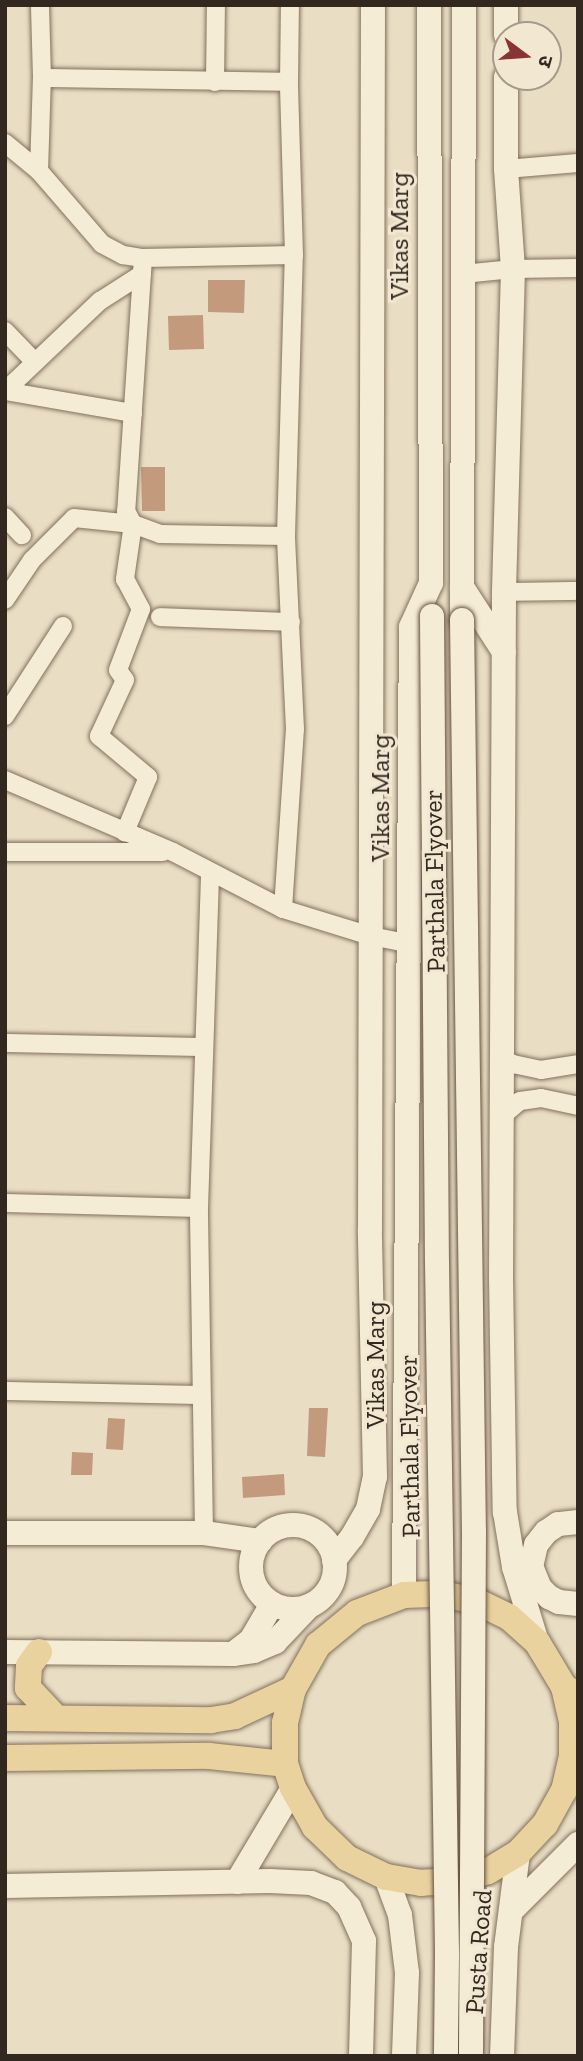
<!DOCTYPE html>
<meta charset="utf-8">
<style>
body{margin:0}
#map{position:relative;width:583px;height:2061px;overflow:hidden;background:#e9dec4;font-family:"Zilla Slab","Noto Sans Devanagari",serif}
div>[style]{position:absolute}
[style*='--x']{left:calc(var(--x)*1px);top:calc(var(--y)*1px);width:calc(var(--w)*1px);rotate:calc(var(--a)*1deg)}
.building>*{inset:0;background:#c49a7d}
.roads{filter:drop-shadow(0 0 2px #82705c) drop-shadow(0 0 2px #82705c)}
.street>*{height:18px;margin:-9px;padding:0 9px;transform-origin:9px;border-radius:9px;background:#f5ecd6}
.secondary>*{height:24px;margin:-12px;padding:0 12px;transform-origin:12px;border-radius:12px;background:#f5ecd6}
.secondary>.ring{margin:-12px;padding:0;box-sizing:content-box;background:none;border:24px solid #f5ecd6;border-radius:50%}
.primary>*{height:26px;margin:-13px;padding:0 13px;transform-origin:13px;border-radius:13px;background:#e9d29e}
.bridges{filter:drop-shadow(0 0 2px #64513f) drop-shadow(0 0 2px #64513f)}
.secondary-bridge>*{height:24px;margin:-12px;padding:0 12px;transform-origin:12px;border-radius:12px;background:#f5ecd6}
span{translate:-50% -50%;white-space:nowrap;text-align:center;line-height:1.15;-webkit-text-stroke:6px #f2e8d2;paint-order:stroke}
.street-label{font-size:26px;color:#33281f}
.frame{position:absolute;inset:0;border:7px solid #33281f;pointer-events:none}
.north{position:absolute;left:492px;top:21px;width:70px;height:70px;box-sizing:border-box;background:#f2e8d2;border:2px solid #a69b8a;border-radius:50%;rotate:106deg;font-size:19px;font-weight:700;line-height:28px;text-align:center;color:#33281f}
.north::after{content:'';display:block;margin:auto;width:24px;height:32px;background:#8b3233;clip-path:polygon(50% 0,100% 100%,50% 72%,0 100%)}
</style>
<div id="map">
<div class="building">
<div style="clip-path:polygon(208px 280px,245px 280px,244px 313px,208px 312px)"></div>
<div style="clip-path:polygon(203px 315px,204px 349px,169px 350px,168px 316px)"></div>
<div style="clip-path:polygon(141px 467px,165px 467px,165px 511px,142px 511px)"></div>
<div style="clip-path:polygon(309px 1408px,328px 1408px,325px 1457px,307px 1456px)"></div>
<div style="clip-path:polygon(108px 1418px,125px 1419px,123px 1450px,106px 1449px)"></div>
<div style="clip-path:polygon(72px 1452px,93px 1453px,92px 1475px,71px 1475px)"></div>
<div style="clip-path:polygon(284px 1474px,285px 1495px,243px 1498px,242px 1477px)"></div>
</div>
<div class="roads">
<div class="street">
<div style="--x:42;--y:78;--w:247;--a:0.9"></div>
<div style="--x:215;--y:82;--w:77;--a:-89.3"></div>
<div style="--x:5;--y:143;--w:44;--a:39.5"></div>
<div style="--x:39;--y:171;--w:96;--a:49.2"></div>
<div style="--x:102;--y:244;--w:24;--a:28"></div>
<div style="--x:123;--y:255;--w:20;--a:9"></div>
<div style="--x:143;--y:258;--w:151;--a:-1.1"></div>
<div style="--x:506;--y:169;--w:72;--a:-4.8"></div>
<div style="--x:39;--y:171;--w:93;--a:-88.2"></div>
<div style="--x:42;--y:78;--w:73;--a:-91.6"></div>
<div style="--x:143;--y:258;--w:254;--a:93.8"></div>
<div style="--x:126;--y:511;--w:15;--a:62"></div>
<div style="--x:133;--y:524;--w:29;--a:20"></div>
<div style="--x:160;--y:534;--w:126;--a:0.9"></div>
<div style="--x:463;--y:274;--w:50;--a:-5.7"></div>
<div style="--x:513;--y:269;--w:65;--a:-0.9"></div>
<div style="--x:5;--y:331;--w:42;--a:46"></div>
<div style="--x:5;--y:391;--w:131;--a:-43.5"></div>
<div style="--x:100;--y:301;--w:50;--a:-32.7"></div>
<div style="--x:5;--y:391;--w:130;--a:9.8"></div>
<div style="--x:5;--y:517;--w:25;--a:47"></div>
<div style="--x:504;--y:592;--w:74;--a:-0.8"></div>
<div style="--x:5;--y:600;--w:48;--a:-56"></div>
<div style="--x:32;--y:560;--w:59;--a:-45"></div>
<div style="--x:74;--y:518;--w:59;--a:5.8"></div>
<div style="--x:133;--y:524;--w:56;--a:98.3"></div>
<div style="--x:125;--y:579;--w:34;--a:62"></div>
<div style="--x:141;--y:609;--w:65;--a:110.7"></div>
<div style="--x:118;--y:670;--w:12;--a:55"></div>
<div style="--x:125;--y:680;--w:62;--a:114.9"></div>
<div style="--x:99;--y:736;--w:64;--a:39.9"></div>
<div style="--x:148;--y:777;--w:60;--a:112.7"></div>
<div style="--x:160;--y:617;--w:131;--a:2.2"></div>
<div style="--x:5;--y:716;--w:107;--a:-57.2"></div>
<div style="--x:5;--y:780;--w:183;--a:23.2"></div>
<div style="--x:173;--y:852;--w:124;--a:27.4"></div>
<div style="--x:283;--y:909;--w:92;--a:17.1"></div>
<div style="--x:371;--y:936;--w:41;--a:11.3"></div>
<div style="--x:5;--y:852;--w:158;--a:0"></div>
<div style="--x:283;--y:909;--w:180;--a:-86.2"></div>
<div style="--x:295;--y:729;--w:193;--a:-92.7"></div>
<div style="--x:286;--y:536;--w:281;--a:-88.4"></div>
<div style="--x:294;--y:255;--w:173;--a:-91.7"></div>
<div style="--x:289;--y:82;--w:77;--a:-89.3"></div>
<div style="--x:5;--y:1043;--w:198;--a:1.2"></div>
<div style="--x:502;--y:1058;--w:13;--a:29"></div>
<div style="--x:513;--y:1064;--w:29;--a:12"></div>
<div style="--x:541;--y:1070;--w:37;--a:-9"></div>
<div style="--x:502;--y:1116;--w:23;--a:-40"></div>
<div style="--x:520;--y:1101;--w:21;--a:-8"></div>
<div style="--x:541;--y:1098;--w:38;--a:12"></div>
<div style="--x:5;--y:1203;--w:194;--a:1.5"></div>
<div style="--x:5;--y:1391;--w:196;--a:1.2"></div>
<div style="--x:204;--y:1533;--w:325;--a:-90.9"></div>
<div style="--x:199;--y:1208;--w:334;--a:-88.1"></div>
</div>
<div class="secondary">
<div style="--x:506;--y:35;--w:30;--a:-90"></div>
<div style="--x:506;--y:77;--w:92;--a:90"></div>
<div style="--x:506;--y:169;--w:100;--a:86"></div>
<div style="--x:513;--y:269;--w:323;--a:91.6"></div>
<div style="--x:504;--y:592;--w:686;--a:90.25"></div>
<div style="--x:501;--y:1278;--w:195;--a:89.1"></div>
<div style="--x:504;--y:1473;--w:39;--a:89"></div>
<div style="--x:505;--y:1512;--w:56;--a:80.7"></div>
<div style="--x:514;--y:1567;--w:78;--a:73"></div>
<div style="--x:462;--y:587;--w:77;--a:57.1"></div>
<div style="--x:462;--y:620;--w:615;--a:-89.81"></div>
<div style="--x:578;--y:1522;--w:20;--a:174"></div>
<div style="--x:558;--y:1524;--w:14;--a:146"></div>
<div style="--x:546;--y:1532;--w:16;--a:128"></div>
<div style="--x:536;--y:1545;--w:22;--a:103"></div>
<div style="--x:531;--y:1566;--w:24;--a:68"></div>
<div style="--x:540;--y:1588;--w:13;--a:45"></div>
<div style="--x:549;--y:1597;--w:11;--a:27"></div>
<div style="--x:559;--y:1602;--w:19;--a:6"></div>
<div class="ring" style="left:251px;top:1525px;width:60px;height:60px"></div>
<div style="--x:5;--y:1533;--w:199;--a:0"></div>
<div style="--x:204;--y:1533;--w:57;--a:8.1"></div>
<div style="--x:334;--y:1560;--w:29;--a:-52"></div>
<div style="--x:352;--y:1537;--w:32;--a:-60"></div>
<div style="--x:368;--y:1509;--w:33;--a:-78"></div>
<div style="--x:375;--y:1477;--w:248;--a:-91.2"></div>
<div style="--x:370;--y:1229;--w:1224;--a:-89.86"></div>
<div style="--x:404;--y:1595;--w:968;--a:-89.59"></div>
<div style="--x:411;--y:627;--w:48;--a:-65.6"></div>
<div style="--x:431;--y:583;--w:578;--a:-90.2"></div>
<div style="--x:5;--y:1652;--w:228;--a:0.5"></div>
<div style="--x:233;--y:1654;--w:21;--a:-8"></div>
<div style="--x:254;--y:1651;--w:23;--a:-23"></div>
<div style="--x:275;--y:1642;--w:50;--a:-46.6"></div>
<div style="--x:233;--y:1654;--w:23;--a:-38"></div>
<div style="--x:251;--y:1640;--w:42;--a:-59.7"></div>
<div style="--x:386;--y:1877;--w:40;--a:69.8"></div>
<div style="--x:400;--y:1915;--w:58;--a:83.1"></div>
<div style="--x:407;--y:1973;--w:83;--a:92.1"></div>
<div style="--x:237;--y:1882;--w:109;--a:-59.2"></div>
<div style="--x:5;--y:1886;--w:265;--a:-1.1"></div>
<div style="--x:270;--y:1881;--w:41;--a:2.8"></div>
<div style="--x:311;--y:1883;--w:26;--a:21"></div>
<div style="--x:335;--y:1892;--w:21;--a:47"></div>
<div style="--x:349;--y:1907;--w:37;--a:66"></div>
<div style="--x:364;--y:1941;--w:115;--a:91.5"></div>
<div style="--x:511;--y:1911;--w:95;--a:-45"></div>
<div style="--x:502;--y:2056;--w:109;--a:-87.9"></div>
<div style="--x:506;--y:1947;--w:95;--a:-82.7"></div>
</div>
<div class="primary">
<div style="--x:39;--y:1652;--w:17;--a:126"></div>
<div style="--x:29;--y:1666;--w:22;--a:93"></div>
<div style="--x:28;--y:1688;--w:41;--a:47"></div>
<div style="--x:564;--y:1687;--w:35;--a:77"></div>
<div style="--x:572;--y:1721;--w:35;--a:90"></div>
<div style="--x:572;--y:1756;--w:35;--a:103"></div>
<div style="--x:564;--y:1790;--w:39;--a:119"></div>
<div style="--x:545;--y:1824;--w:40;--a:133"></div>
<div style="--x:518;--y:1853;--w:35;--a:149"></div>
<div style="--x:488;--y:1871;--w:34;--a:163"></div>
<div style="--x:455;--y:1881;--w:34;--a:177"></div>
<div style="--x:421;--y:1883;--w:36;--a:-170"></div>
<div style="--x:386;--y:1877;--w:43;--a:-154"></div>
<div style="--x:347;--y:1858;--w:45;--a:-135.9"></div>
<div style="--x:315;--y:1827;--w:45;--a:-119.4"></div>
<div style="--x:293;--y:1788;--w:25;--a:-108"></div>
<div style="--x:285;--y:1764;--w:41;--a:-90"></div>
<div style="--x:285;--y:1723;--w:35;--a:-77"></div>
<div style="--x:293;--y:1689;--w:51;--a:-60.4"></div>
<div style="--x:318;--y:1645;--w:50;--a:-39.4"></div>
<div style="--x:357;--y:1613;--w:50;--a:-21"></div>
<div style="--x:404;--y:1595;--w:37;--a:-2"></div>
<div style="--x:441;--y:1594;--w:36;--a:11"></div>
<div style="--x:476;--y:1601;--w:37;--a:26"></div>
<div style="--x:509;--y:1617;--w:38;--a:42"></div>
<div style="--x:537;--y:1642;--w:52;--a:59"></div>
<div style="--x:564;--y:1687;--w:17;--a:33"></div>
<div style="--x:5;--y:1718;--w:206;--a:0.6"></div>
<div style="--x:211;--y:1720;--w:24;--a:-9"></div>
<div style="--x:235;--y:1716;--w:64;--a:-25"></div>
<div style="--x:5;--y:1758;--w:204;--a:-0.6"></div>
<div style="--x:209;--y:1756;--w:76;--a:6"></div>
</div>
</div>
<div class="bridges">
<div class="secondary-bridge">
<div style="--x:432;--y:616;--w:646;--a:89.56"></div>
<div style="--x:437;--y:1262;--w:693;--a:89.17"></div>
<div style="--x:447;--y:1955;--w:101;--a:90.6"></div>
<div style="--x:462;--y:620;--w:911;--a:89.25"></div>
<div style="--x:474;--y:1531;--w:525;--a:90.33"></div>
</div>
</div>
<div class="street-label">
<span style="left:400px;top:236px;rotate:-90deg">Vikas Marg</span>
<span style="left:381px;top:798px;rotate:-90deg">Vikas Marg</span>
<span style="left:435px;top:881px;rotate:-91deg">Parthala Flyover</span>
<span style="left:376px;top:1365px;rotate:-90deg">Vikas Marg</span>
<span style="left:410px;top:1446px;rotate:-91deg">Parthala Flyover</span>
<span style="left:479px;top:1952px;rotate:-86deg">Pusta Road</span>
</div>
<div class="frame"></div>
<div class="north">उ</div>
</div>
